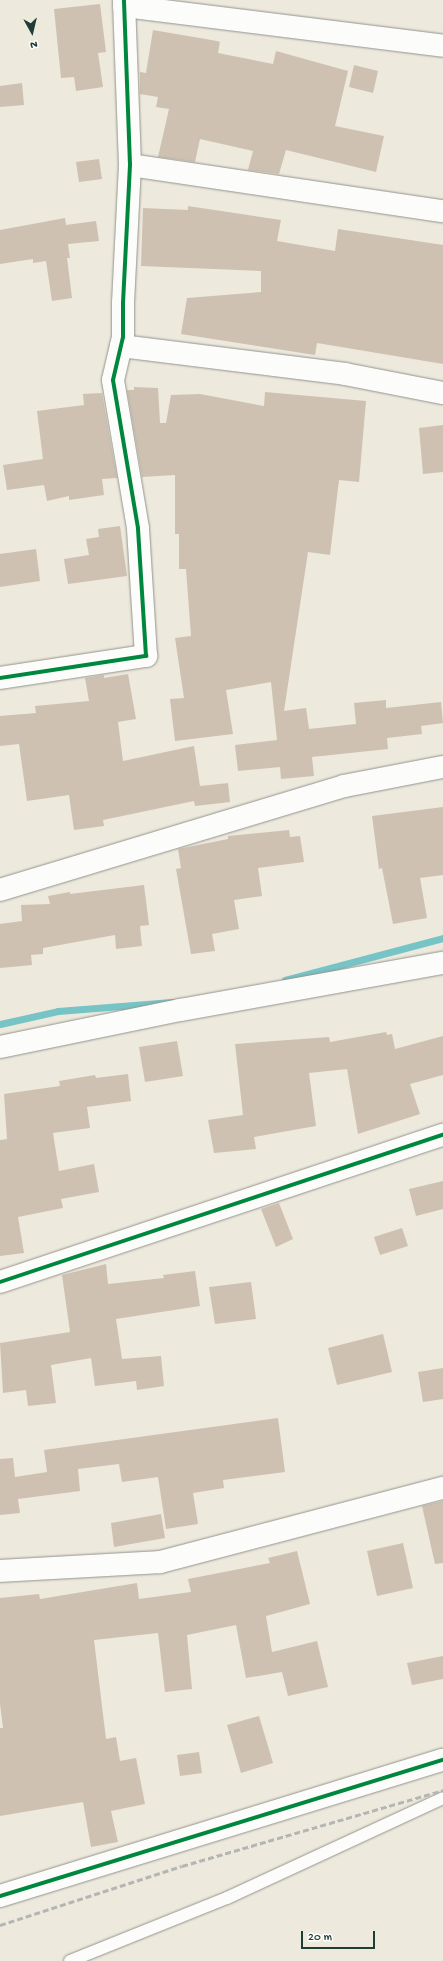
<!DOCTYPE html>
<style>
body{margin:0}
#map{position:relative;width:443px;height:1961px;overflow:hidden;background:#eee9dd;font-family:"Gochi Hand",sans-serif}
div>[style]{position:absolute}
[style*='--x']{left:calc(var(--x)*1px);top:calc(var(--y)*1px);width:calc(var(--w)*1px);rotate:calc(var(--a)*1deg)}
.stream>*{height:7px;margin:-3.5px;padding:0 3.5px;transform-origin:3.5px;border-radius:3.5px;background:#77c4c6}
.building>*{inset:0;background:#cec1b1}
.roads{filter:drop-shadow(0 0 1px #92948d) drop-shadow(0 0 1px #92948d)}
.lane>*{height:12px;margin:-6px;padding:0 6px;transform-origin:6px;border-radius:6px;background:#fcfcfa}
.street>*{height:22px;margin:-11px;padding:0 11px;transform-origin:11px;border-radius:11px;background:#fcfcfa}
.rail>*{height:3px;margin-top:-1.5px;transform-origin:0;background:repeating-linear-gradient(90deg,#b3b6b3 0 6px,transparent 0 9px)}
.cycleway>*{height:4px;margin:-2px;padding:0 2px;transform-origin:2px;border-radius:2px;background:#00873e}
span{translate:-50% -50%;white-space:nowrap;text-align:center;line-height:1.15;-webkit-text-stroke:3px #fff;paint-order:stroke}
.north{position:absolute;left:12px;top:12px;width:40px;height:40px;-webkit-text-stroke:3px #fff;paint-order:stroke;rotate:172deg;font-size:11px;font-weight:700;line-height:16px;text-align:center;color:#1f3d34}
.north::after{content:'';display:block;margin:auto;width:14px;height:18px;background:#1f3d34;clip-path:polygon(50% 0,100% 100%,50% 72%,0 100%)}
.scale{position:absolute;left:301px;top:1931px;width:74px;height:18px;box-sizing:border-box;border:2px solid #1f3d34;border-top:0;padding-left:5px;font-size:12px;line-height:14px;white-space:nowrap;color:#1f3d34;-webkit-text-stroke:3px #fff;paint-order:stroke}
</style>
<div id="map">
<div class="stream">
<div style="--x:285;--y:980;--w:163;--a:-14.9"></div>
<div style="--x:0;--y:1024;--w:59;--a:-12.6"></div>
<div style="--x:58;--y:1011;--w:114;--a:-4.5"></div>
</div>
<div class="building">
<div style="clip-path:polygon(100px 4px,106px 52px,98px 53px,103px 87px,76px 91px,74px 77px,61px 78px,54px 9px)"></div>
<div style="clip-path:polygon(153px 30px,217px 41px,220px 42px,218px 53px,273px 64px,276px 51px,348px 71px,335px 126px,384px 136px,376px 172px,286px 150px,279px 174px,248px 170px,253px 151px,200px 139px,195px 162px,158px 157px,169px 109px,156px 107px,158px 97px,140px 94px,140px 72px,146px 73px)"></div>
<div style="clip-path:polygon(354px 65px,378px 71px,373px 93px,349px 87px)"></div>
<div style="clip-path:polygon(22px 83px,24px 105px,0 107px,0 86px)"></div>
<div style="clip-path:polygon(99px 159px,102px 179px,79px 182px,76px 162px)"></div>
<div style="clip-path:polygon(188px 206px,281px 220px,277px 241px,335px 251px,338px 229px,443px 245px,443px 364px,317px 343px,315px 355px,181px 334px,187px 298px,261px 292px,261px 271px,141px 266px,143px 208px,188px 210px)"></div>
<div style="clip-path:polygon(65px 218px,66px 225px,96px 221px,99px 241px,68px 244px,70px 258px,67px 258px,72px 298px,52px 301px,46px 261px,33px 263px,33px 259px,0 264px,0 230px)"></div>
<div style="clip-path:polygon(134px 387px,158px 388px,160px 423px,166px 423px,171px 395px,200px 394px,264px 406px,265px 392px,366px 401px,359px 482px,339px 480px,330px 555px,308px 552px,284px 711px,306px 708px,309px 729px,356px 724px,354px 703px,386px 700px,386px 708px,441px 702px,443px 723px,421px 726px,422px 734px,387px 738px,388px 749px,312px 757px,314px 776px,281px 779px,280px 767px,238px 771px,235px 745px,277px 740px,271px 682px,226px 690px,233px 734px,175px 741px,170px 699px,184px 698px,175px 638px,191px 636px,186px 569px,179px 569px,179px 534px,175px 534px,175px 475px,142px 477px,127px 390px,134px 390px)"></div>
<div style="clip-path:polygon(102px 393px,117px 478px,102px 479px,104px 495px,69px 500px,69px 496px,47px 501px,44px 485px,7px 490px,3px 465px,43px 459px,37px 411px,84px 405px,83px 394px)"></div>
<div style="clip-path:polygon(443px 425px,443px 472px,423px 474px,419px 428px)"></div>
<div style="clip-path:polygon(120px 526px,127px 576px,68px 584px,64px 559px,89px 555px,86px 539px,99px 537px,98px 529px)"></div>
<div style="clip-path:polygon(36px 549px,40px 581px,0 587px,0 554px)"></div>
<div style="clip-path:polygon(128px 674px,136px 719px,118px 722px,123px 761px,194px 746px,200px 786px,228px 783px,230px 802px,195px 806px,194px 801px,103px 820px,104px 826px,74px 830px,69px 795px,27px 801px,19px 744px,0 746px,0 716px,36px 713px,35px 706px,89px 701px,85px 678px,104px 675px,104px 678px)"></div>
<div style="clip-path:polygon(443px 807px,443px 875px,420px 878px,427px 918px,393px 924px,382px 868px,379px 869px,372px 816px)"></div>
<div style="clip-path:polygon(289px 830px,290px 837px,300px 836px,304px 862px,258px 868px,262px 896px,234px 900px,239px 929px,212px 934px,215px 951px,191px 954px,176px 869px,181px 868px,178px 849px,228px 839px,228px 836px)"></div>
<div style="clip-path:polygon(144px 885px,149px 925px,140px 926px,142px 946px,116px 949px,115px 935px,43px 948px,43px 954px,31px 955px,32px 965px,0 968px,0 924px,22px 921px,21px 905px,50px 904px,48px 896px,70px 892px,70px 894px)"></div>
<div style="clip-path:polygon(386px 1032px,387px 1035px,392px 1034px,395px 1049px,443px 1036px,443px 1075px,410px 1084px,420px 1114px,358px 1134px,347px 1069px,309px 1073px,316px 1126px,254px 1137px,256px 1149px,214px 1153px,208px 1120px,243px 1115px,235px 1044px,329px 1037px,330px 1042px)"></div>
<div style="clip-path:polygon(177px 1041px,183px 1076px,145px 1082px,139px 1047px)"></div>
<div style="clip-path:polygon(128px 1074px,131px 1101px,87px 1107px,90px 1128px,53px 1133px,59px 1171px,94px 1164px,99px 1192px,61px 1199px,63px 1208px,18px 1217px,24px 1253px,0 1256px,0 1140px,7px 1139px,4px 1094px,60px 1086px,59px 1081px,95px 1075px,96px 1078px)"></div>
<div style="clip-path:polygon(443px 1181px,443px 1209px,416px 1216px,409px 1189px)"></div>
<div style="clip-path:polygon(279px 1203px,293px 1239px,276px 1247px,261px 1209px)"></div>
<div style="clip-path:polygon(402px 1228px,408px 1246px,380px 1255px,374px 1237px)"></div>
<div style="clip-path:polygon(106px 1264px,108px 1284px,164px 1278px,163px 1275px,195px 1271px,200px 1306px,116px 1319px,122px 1359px,161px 1356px,164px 1386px,137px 1390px,136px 1381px,95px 1386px,91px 1358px,51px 1365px,56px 1403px,28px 1406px,26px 1390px,3px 1393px,0 1343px,70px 1332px,62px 1275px)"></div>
<div style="clip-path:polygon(251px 1282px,256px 1319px,215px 1324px,209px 1287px)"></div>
<div style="clip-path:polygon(383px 1334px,392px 1372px,337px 1385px,328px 1348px)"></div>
<div style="clip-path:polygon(443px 1368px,443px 1399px,423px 1402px,418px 1372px)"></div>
<div style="clip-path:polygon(278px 1418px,285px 1472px,223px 1480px,224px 1488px,193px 1493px,198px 1524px,166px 1529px,158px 1477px,122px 1482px,119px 1464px,78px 1469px,80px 1491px,18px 1499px,20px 1513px,0 1515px,0 1459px,13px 1458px,15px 1477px,47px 1472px,44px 1450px)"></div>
<div style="clip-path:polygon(443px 1501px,443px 1563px,435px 1564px,422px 1506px)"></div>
<div style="clip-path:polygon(161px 1514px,165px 1538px,114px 1547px,111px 1523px)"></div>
<div style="clip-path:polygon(403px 1543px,413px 1588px,377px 1596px,367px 1551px)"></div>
<div style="clip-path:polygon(297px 1551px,310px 1604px,266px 1616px,272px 1652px,317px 1641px,328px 1687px,288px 1696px,282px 1672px,246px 1678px,236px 1625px,187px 1635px,192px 1689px,165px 1692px,158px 1633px,94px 1640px,106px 1739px,116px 1737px,120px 1761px,136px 1758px,145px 1804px,111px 1811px,118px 1842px,91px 1847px,83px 1802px,0 1816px,0 1728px,3px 1728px,0 1704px,0 1598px,39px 1594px,40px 1599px,137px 1583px,139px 1599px,191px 1592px,188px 1579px,270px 1563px,268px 1558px)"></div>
<div style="clip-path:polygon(443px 1656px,443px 1679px,412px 1685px,407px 1663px)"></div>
<div style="clip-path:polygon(259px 1716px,273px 1763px,241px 1773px,227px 1725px)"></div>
<div style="clip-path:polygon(199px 1752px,202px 1773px,180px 1776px,177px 1755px)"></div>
</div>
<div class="roads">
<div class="lane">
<div style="--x:70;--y:1961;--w:169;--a:-21.9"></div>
<div style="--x:227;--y:1898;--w:238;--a:-24.8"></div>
</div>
<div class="street">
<div style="--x:124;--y:6;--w:321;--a:7.1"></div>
<div style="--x:130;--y:165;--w:316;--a:8.4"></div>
<div style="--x:121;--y:346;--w:226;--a:7.1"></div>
<div style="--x:345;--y:374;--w:100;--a:11"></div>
<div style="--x:0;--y:678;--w:148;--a:-8.6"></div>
<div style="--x:146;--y:656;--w:128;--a:-93.6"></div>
<div style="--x:138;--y:528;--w:150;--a:-99.6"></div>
<div style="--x:113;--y:380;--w:44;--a:-76.9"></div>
<div style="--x:123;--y:337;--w:34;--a:-90"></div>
<div style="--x:123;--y:303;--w:138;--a:-87.1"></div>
<div style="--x:130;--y:165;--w:165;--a:-92.1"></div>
<div style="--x:0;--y:890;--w:359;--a:-16.8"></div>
<div style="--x:344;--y:786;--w:101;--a:-10.9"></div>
<div style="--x:0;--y:1047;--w:185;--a:-11.6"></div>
<div style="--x:181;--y:1010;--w:266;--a:-10.2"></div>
<div style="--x:0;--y:1282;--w:467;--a:-18.4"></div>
<div style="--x:0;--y:1571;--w:160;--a:-3.2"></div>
<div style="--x:160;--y:1562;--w:293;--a:-14.7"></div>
<div style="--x:0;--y:1896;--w:463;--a:-17.1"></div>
</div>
</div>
<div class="rail">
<div style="--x:0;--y:1925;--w:191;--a:-18"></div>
<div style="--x:182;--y:1866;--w:272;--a:-16.2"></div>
</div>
<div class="cycleway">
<div style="--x:0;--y:678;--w:148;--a:-8.6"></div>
<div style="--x:146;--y:656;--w:128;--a:-93.6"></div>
<div style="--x:138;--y:528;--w:150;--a:-99.6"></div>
<div style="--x:113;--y:380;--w:44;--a:-76.9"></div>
<div style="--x:123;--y:337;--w:34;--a:-90"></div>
<div style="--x:123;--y:303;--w:138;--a:-87.1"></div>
<div style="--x:130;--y:165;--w:165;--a:-92.1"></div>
<div style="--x:0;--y:1282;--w:467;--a:-18.4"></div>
<div style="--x:0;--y:1896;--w:463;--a:-17.1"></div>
</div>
<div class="north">N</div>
<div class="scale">20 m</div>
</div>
